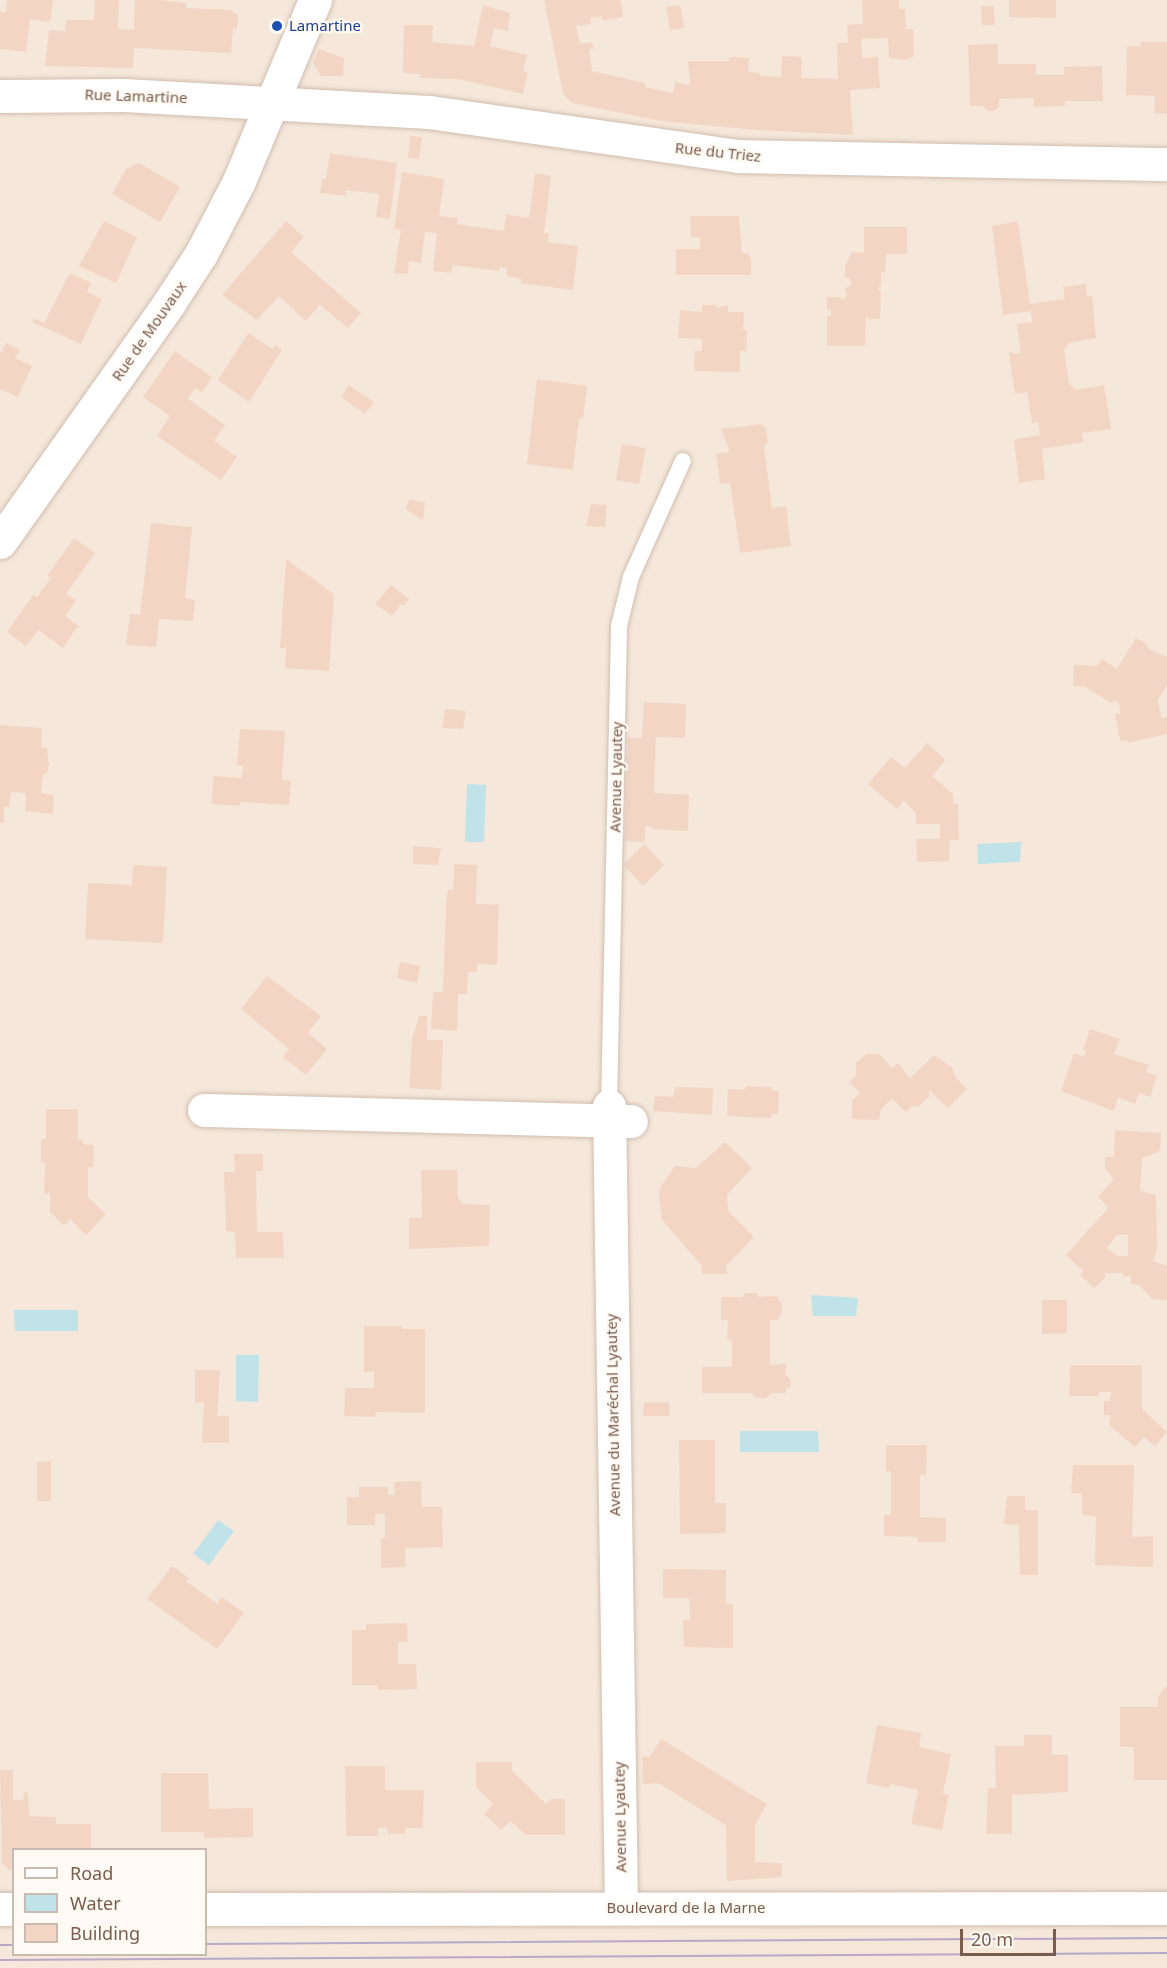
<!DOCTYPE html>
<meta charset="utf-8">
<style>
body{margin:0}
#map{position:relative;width:1167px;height:1968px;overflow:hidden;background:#fdf6ec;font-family:"Noto Sans",sans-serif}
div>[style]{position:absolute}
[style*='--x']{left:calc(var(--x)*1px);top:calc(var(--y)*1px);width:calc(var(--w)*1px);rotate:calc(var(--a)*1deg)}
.residential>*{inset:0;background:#f5e8da}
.water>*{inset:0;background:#bfe3e8}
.building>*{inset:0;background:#f3d5c3}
.roads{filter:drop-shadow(0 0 2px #d1beb0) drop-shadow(0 0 2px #d1beb0)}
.lane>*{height:16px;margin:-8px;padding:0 8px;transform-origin:8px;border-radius:8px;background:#fff}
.street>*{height:33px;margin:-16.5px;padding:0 16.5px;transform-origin:16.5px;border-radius:16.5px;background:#fff}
.secondary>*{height:33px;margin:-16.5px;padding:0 16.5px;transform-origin:16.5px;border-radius:16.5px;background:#fff}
.tram>*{height:1.5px;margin:-0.75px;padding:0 0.75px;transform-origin:0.75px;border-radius:0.75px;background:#b9a8c9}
.dots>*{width:16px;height:16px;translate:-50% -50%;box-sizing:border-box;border:3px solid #fffaf3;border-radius:50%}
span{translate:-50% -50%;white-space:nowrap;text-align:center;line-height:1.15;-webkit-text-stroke:4.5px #fffaf3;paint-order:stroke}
.transit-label{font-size:15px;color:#164399}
.left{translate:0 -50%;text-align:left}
.street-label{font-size:15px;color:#7a5c4d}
.legend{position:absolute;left:12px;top:1848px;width:195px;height:108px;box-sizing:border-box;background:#fffaf3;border:2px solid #cabbb1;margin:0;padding:8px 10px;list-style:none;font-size:18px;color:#7a5c4d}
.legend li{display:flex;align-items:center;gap:12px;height:30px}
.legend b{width:30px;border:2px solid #cabbb1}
.scale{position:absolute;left:960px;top:1929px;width:96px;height:27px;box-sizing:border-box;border:3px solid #7a5c4d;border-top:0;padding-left:8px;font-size:18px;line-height:21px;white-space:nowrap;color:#7a5c4d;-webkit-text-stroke:4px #fffaf3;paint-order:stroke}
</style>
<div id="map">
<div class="residential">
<div style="clip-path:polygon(evenodd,0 0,1167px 0,1167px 1968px,0 1968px,0 0,14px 1850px,206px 1850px,206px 1954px,14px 1954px,14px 1850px)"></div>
</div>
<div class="water">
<div style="clip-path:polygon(467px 784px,486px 785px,484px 842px,465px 842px)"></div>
<div style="clip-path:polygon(1021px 842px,1020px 862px,978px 864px,977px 844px)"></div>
<div style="clip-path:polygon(811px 1295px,858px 1298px,856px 1316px,813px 1316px)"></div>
<div style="clip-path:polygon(14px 1310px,78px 1310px,78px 1331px,15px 1331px)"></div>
<div style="clip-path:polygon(236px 1355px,259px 1355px,258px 1402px,236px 1401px)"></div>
<div style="clip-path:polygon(740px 1431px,818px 1431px,819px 1452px,740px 1452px)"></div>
<div style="clip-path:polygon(218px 1520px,234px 1531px,209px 1565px,193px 1554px)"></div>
</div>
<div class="building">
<div style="clip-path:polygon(7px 0,53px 0,50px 22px,30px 19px,26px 52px,0 49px,0 12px,6px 13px)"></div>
<div style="clip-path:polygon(95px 0,119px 0,118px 29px,134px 30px,135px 0,160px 0,186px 3px,186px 8px,233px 10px,233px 13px,238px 14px,237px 29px,233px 28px,231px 53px,134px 48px,133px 68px,45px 66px,49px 30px,65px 31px,66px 20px,94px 20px)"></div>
<div style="clip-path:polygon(544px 0,621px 0,623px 17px,602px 21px,602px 16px,590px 18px,591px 24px,576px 26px,580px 44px,592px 42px,594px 49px,589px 49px,592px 71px,645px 83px,645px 87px,673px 93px,675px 82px,690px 85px,688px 61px,729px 61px,729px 57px,749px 58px,748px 72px,760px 73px,760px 76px,781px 77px,782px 56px,802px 57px,801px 78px,838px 79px,837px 43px,848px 43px,847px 25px,863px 24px,862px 0,899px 0,899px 9px,905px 9px,906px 29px,913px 29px,914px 56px,905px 60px,889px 58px,888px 38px,861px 39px,862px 58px,878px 57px,880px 88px,850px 90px,853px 135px,755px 130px,661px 121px,572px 103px,563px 94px)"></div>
<div style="clip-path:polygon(1009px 0,1056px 0,1056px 18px,1009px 17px)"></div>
<div style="clip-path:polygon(483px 5px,510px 13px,508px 31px,494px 28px,490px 46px,527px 55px,523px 71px,528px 72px,523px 94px,458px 79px,420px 78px,420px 74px,403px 73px,404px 25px,433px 25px,432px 42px,474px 46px)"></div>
<div style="clip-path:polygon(680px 5px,684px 28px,670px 30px,666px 7px)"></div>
<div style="clip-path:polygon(981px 6px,994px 6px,995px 25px,982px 25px)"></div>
<div style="clip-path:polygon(1141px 42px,1167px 42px,1167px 114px,1154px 113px,1155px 96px,1126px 95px,1127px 46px,1141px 46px)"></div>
<div style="clip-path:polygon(998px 44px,998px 64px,1036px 64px,1036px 75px,1064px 75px,1064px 67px,1102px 66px,1103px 101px,1065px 101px,1065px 106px,1034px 107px,1034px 98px,999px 99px,999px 107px,995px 111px,988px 111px,983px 106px,970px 106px,968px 45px)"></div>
<div style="clip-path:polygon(319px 49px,344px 58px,343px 76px,321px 76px,313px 63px)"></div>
<div style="clip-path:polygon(410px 136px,422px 137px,419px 159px,408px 158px)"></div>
<div style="clip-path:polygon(330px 153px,397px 163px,390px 219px,376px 217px,379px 194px,346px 190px,346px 196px,320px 193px,322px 179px,326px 179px)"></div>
<div style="clip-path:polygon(139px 163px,180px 187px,160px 222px,112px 194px,126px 169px)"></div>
<div style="clip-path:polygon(402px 172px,444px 179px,439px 216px,458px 218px,457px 224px,504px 231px,506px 214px,529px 218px,535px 173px,551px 176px,544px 233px,549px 234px,547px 242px,578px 246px,573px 290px,521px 283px,522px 279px,507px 276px,507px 268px,499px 267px,499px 271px,453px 265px,451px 273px,433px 271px,437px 233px,425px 232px,421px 263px,409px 261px,408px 274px,394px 273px,401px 230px,394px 229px)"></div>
<div style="clip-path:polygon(690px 216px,739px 216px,742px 253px,748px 254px,751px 258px,751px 275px,676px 275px,676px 249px,700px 249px,700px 237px,691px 237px)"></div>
<div style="clip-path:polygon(104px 221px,137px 237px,116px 283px,79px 266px)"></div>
<div style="clip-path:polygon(286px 221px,304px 237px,291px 252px,361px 313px,348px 328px,320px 305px,306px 321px,279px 296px,257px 320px,222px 295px)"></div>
<div style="clip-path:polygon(1018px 221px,1030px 304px,1065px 299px,1063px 287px,1086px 284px,1087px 296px,1092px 296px,1096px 338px,1069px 343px,1064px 350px,1069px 384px,1076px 390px,1104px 385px,1111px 429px,1082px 433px,1083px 442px,1042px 449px,1045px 479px,1019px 483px,1014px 440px,1040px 435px,1038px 422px,1032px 423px,1027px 392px,1015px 394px,1009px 354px,1011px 351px,1014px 354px,1021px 353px,1017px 324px,1032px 322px,1031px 311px,1003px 315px,992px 226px)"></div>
<div style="clip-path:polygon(864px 227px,907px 227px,907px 254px,886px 254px,885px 272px,881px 272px,881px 286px,877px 289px,881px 291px,880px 319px,869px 319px,866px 316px,865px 346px,827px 346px,827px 316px,831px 316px,831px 310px,827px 310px,827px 297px,840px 297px,842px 300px,847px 296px,845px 288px,851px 286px,850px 278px,845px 278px,845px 266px,852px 252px,864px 253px)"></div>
<div style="clip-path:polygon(70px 273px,91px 283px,87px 292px,102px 299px,81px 344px,32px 322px,34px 318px,44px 323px)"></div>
<div style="clip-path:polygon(702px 305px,716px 305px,716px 308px,728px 305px,728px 312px,744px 312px,743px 330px,747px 330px,746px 351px,740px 351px,740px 372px,694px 371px,695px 351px,702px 351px,702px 339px,678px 338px,680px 310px,702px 312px)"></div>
<div style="clip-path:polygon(248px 333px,272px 349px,276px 345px,282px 350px,249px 402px,218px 380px)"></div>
<div style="clip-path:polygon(6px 343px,20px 350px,15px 358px,32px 366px,18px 397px,0 389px,0 351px,2px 352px)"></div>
<div style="clip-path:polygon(175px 351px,212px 377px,202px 392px,195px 388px,188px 399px,225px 425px,214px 441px,237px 457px,221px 480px,157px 436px,170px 416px,143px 397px)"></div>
<div style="clip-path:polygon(537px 379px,587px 386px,583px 418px,579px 418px,573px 470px,527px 464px)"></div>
<div style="clip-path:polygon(349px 385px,374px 402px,365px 414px,341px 397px)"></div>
<div style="clip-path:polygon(761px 424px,766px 428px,768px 442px,764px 447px,772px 508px,786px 506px,791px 546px,740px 553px,730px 483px,720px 484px,716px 454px,730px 452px,721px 429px)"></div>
<div style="clip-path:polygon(622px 444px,646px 448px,639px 484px,616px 480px)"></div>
<div style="clip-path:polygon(409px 499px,425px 503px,423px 521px,406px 509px)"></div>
<div style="clip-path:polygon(591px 504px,607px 505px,605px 527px,586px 526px)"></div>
<div style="clip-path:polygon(151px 523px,192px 527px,185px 598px,195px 600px,193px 621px,159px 619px,156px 647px,126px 645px,130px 614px,140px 615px)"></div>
<div style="clip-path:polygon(74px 538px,95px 553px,66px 594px,76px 600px,65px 616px,81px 628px,77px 627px,63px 648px,38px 630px,26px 646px,7px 632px,33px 595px,37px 597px,51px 578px,47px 576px)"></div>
<div style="clip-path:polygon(286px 559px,334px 594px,329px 671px,285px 668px,286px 648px,280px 648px)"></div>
<div style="clip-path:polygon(391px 585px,409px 599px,404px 606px,401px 604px,392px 616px,375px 604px)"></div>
<div style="clip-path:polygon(1136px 638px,1148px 645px,1147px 648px,1167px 657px,1167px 685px,1158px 700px,1161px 718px,1167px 717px,1167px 734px,1128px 743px,1127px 740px,1120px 741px,1115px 714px,1120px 713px,1119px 703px,1114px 700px,1111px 703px,1085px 687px,1073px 686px,1074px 665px,1097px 666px,1102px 659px,1117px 669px)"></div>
<div style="clip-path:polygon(644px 702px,686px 704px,685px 738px,656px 737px,654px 793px,689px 795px,688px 831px,652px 829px,652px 827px,645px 826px,645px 842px,625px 841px,628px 738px,642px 738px)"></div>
<div style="clip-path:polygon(445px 709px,466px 711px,463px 729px,442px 728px)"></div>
<div style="clip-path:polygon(0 725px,42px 728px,41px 747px,47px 748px,49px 765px,47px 773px,43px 775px,41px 793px,54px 795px,53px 814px,25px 811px,26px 793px,11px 792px,9px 807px,4px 807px,4px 823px,0 823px)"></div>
<div style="clip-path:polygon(240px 729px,285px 731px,282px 780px,291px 781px,289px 805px,240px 802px,240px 806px,212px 804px,213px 776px,242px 778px,243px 766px,237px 765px)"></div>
<div style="clip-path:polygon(927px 743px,946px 760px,932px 776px,953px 794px,953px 804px,958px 804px,959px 840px,950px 840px,949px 861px,917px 862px,916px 839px,940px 839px,940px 824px,916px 824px,916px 813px,904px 801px,897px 809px,868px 784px,891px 757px,905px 768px)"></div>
<div style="clip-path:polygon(644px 844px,664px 865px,643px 886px,625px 867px,625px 863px)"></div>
<div style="clip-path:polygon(413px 846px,441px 848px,438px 865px,413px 864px)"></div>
<div style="clip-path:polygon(454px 864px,477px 865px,476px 904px,499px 905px,497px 965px,477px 964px,477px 972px,468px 972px,467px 994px,458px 994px,457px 1031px,431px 1029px,433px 992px,443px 992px,446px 903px,448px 890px,453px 890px)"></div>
<div style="clip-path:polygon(133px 865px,167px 867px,163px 943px,85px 939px,88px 883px,132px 885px)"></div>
<div style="clip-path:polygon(400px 962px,420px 966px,417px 983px,397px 978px)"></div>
<div style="clip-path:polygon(267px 976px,321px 1016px,308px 1033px,327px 1049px,306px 1075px,283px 1057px,289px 1049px,241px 1009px)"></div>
<div style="clip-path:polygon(419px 1016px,427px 1016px,427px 1040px,443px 1040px,441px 1090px,409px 1088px,412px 1039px)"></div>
<div style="clip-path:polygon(1090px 1029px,1120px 1039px,1114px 1054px,1149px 1065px,1146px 1072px,1157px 1076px,1150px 1097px,1139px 1093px,1135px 1104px,1118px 1097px,1114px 1111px,1061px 1091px,1074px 1053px,1084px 1057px,1086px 1051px,1083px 1049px)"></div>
<div style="clip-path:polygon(867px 1054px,879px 1054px,892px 1068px,898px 1063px,910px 1078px,934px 1055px,952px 1067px,956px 1078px,967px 1089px,948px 1108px,929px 1090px,929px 1097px,918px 1107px,912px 1106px,906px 1112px,892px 1099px,881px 1109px,879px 1120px,852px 1119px,852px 1100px,860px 1093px,849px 1082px,856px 1076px,856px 1063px)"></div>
<div style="clip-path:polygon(746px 1086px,772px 1087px,772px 1091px,779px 1091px,778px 1114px,771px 1114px,771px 1118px,727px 1116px,728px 1089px,745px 1090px)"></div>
<div style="clip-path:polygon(675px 1087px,713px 1088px,712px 1115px,653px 1111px,655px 1096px,674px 1097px)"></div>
<div style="clip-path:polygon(46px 1109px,78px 1109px,78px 1140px,83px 1140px,83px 1144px,94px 1145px,93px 1167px,88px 1167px,88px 1197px,106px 1214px,86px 1235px,70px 1219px,64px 1226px,50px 1212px,50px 1193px,44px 1194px,45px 1162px,41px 1162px,41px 1139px,46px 1139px)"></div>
<div style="clip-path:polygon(evenodd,1115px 1130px,1161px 1133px,1160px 1151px,1142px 1158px,1140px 1191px,1156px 1195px,1157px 1250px,1153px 1261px,1167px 1266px,1167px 1300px,1152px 1299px,1139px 1285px,1131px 1284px,1131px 1276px,1123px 1276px,1123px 1273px,1105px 1273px,1105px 1278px,1094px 1288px,1080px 1275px,1083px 1271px,1066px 1255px,1108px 1208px,1098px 1197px,1114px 1179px,1105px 1169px,1105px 1157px,1114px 1157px,1115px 1130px,1117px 1235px,1128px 1235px,1128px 1256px,1117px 1256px,1107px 1248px,1117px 1235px)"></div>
<div style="clip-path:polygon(725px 1142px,752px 1168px,727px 1195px,728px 1211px,754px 1237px,726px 1266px,727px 1274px,702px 1274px,702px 1266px,662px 1220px,659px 1196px,660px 1188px,675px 1166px,696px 1168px)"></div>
<div style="clip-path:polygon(234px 1154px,263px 1154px,263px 1171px,256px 1171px,257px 1232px,283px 1232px,284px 1258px,236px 1258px,235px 1232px,226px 1231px,224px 1172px,235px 1172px)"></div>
<div style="clip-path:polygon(421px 1170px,457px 1170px,458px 1198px,463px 1204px,490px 1205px,489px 1246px,409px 1249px,409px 1218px,422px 1218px)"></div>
<div style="clip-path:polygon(746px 1293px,756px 1293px,759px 1297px,777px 1296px,782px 1304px,782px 1312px,778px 1320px,770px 1320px,770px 1365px,786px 1364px,785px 1374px,791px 1380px,791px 1386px,786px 1389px,786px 1393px,772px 1393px,766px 1398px,756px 1398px,751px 1393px,702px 1393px,702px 1367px,732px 1367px,732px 1341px,727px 1340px,728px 1320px,721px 1320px,721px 1297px,742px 1297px)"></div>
<div style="clip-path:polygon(1042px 1300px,1067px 1300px,1067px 1333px,1042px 1334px)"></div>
<div style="clip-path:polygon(364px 1326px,402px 1326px,402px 1329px,425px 1329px,425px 1413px,376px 1412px,375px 1417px,344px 1416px,345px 1388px,374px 1388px,374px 1371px,364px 1372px)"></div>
<div style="clip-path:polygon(1070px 1365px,1142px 1365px,1142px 1409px,1167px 1432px,1155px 1446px,1144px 1437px,1135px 1447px,1109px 1425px,1110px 1415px,1104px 1415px,1104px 1401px,1110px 1401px,1111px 1392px,1099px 1392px,1099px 1396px,1069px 1396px)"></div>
<div style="clip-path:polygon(195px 1370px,220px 1370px,217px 1416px,229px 1416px,229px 1443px,202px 1443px,204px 1402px,195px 1403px)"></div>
<div style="clip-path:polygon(669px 1402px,670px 1416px,643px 1416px,644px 1403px)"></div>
<div style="clip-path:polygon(679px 1440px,715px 1440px,715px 1503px,726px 1503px,726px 1533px,680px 1534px)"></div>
<div style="clip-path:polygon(886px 1445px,927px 1445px,926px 1475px,920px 1475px,920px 1517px,946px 1518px,946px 1542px,918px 1542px,918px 1537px,884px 1536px,884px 1515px,891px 1515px,891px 1471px,886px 1471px)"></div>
<div style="clip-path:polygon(51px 1461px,51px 1501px,37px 1501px,37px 1462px)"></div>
<div style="clip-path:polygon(1073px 1465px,1134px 1465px,1132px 1537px,1153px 1536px,1153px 1567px,1095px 1565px,1096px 1516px,1082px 1515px,1082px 1493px,1071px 1493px)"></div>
<div style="clip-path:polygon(421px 1481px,422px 1507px,442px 1507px,443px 1547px,405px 1548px,406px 1567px,381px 1568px,381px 1538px,385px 1538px,385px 1514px,375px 1514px,375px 1525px,347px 1525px,347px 1497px,359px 1497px,359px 1487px,388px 1487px,388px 1495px,395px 1495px,394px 1482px)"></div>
<div style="clip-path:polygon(1007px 1496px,1025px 1496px,1025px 1510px,1038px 1510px,1038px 1575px,1020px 1575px,1019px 1525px,1004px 1524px)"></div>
<div style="clip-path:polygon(172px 1566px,189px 1578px,186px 1581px,217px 1604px,222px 1597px,244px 1613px,217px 1649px,147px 1599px)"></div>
<div style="clip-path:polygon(663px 1569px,726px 1570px,726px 1604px,733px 1604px,733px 1648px,684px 1647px,683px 1620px,690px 1620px,689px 1598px,663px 1598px)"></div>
<div style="clip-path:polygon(407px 1623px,408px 1642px,398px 1642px,398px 1664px,416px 1664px,417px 1689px,378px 1690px,378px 1685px,352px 1685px,352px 1630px,366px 1630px,366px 1624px)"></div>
<div style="clip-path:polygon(1167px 1685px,1167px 1780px,1134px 1780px,1134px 1747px,1120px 1747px,1120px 1707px,1158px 1707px,1158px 1696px)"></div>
<div style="clip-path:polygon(877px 1725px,921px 1733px,919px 1747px,951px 1754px,943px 1794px,949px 1795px,942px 1830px,911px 1824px,918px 1790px,890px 1784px,889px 1788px,866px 1783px)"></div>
<div style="clip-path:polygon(1024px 1735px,1052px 1735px,1052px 1755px,1068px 1755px,1068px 1792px,1012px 1795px,1012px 1834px,986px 1834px,988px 1788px,996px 1788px,995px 1746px,1024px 1746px)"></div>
<div style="clip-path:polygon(661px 1739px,767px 1804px,755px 1825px,755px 1862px,782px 1863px,782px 1877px,727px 1881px,726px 1825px,658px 1783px,643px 1784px,642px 1757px,650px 1757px)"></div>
<div style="clip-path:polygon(476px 1762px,512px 1762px,512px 1771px,546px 1804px,551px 1799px,565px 1799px,565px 1835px,526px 1835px,511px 1821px,501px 1830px,484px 1814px,493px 1804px,476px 1787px)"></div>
<div style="clip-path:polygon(345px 1766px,385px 1766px,385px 1790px,424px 1790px,423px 1828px,405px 1828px,405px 1834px,388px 1834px,387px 1828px,378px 1828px,378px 1836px,346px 1836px)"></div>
<div style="clip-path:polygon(0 1770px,13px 1770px,13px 1800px,23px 1800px,24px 1792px,28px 1793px,29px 1816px,56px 1817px,56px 1824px,91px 1824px,91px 1850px,14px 1850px,14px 1867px,9px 1871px,4px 1864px,2px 1866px)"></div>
<div style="clip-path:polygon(161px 1773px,208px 1773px,209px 1809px,253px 1808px,253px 1837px,204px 1838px,204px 1832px,161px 1832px)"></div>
</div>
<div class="roads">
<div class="lane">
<div style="--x:609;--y:1106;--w:480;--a:-88.8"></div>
<div style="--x:619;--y:626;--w:50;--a:-76.2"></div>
<div style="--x:631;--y:577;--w:127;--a:-65.9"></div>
</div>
<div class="street">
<div style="--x:609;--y:1106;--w:802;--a:89.14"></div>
<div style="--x:204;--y:1110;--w:427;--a:1.5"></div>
</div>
<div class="secondary">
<div style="--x:0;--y:96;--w:124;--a:-0.5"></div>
<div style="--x:124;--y:95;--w:305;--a:3.2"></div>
<div style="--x:429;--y:112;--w:312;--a:8.1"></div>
<div style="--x:738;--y:156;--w:429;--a:1.1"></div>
<div style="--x:0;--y:542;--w:293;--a:-54.7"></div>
<div style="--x:169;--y:303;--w:59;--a:-56.9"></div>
<div style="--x:201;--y:254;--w:82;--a:-62.5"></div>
<div style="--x:239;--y:181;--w:196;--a:-67.2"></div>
<div style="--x:0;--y:1909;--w:14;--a:0"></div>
<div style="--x:206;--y:1909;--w:961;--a:-0.06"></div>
</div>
</div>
<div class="tram">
<div style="--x:206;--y:1944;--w:961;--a:-0.36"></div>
<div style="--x:0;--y:1945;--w:14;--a:0"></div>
<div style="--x:0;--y:1960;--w:1167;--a:-0.34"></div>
</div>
<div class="dots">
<div style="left:277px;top:26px;background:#1a4fb4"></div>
</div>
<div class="transit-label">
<span class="left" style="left:289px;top:26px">Lamartine</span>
</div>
<div class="street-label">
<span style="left:136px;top:96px;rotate:2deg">Rue Lamartine</span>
<span style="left:718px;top:152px;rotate:6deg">Rue du Triez</span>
<span style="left:149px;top:331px;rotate:-55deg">Rue de Mouvaux</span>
<span style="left:616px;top:777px;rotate:-89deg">Avenue Lyautey</span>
<span style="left:613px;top:1415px;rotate:-91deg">Avenue du Maréchal Lyautey</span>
<span style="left:620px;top:1817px;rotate:-91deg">Avenue Lyautey</span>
<span style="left:686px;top:1908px">Boulevard de la Marne</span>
</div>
<ul class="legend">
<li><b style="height:8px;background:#fff"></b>Road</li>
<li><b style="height:16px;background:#bfe3e8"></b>Water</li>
<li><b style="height:16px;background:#f3d5c3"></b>Building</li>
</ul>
<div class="scale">20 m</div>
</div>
